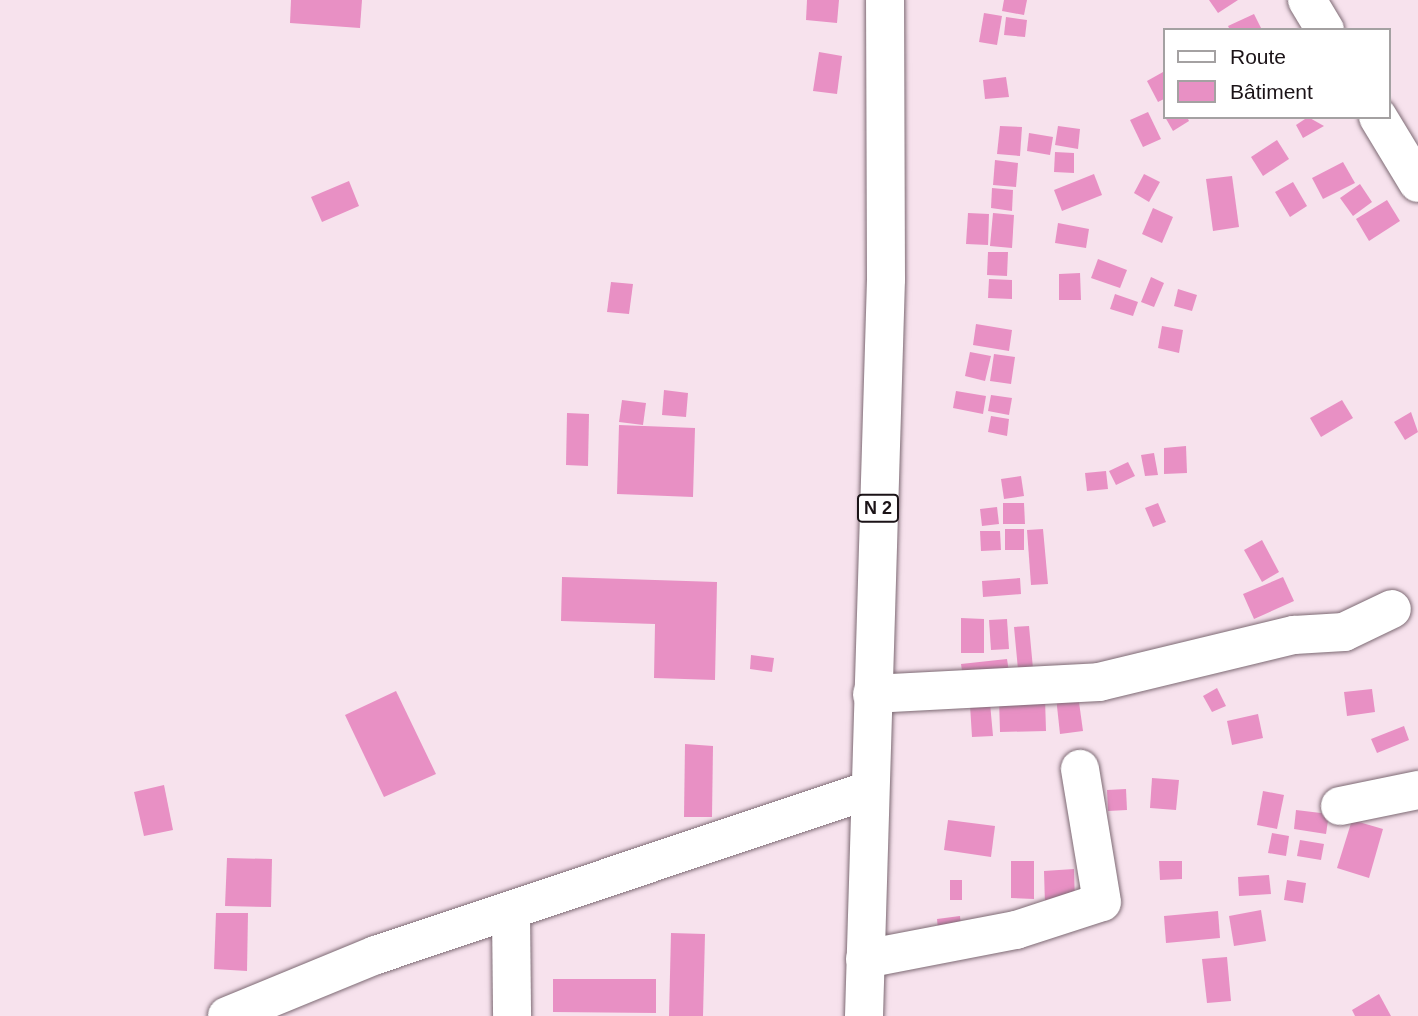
<!DOCTYPE html>
<meta charset="utf-8">
<style>
body{margin:0}
#map{position:relative;width:1418px;height:1016px;overflow:hidden;background:#f7e2ed;font-family:Helvetica,sans-serif}
div>[style]{position:absolute}
[style*='--x']{left:calc(var(--x)*1px);top:calc(var(--y)*1px);width:calc(var(--w)*1px);rotate:calc(var(--a)*1deg)}
.building>*{inset:0;background:#e890c4}
.roads{filter:drop-shadow(0 0 2px #7d6a74) drop-shadow(0 0 2px #7d6a74)}
.minor>*{height:38px;margin:-19px;padding:0 19px;transform-origin:19px;border-radius:19px;background:#fff}
.tertiary>*{height:38px;margin:-19px;padding:0 19px;transform-origin:19px;border-radius:19px;background:#fff}
.primary>*{height:38px;margin:-19px;padding:0 19px;transform-origin:19px;border-radius:19px;background:#fff}
span{translate:-50% -50%;white-space:nowrap;text-align:center;line-height:1.15;-webkit-text-stroke:7px #fff;paint-order:stroke}
.shield-label span{padding:2px 5px;background:#fff;border:2px solid;border-radius:5px;-webkit-text-stroke-width:0}
.shield-label{font-size:18px;color:#1b1317;font-weight:700}
.legend{position:absolute;left:1163px;top:28px;width:228px;height:91px;box-sizing:border-box;background:#fff;border:2px solid #a4a1a2;margin:0;padding:9px 12px;list-style:none;font-size:21px;color:#1b1317}
.legend li{display:flex;align-items:center;gap:14px;height:35px}
.legend b{width:35px;border:2px solid #a4a1a2}
</style>
<div id="map">
<div class="building">
<div style="clip-path:polygon(291px 0,362px 0,360px 28px,290px 23px)"></div>
<div style="clip-path:polygon(807px 0,839px 0,837px 23px,806px 20px)"></div>
<div style="clip-path:polygon(1004px 0,1027px 0,1024px 15px,1002px 11px)"></div>
<div style="clip-path:polygon(1209px 0,1238px 0,1218px 13px)"></div>
<div style="clip-path:polygon(984px 13px,1002px 16px,997px 45px,979px 42px)"></div>
<div style="clip-path:polygon(1254px 14px,1262px 30px,1230px 30px,1228px 26px)"></div>
<div style="clip-path:polygon(1006px 17px,1027px 20px,1025px 37px,1004px 35px)"></div>
<div style="clip-path:polygon(819px 52px,842px 56px,837px 94px,813px 91px)"></div>
<div style="clip-path:polygon(1163px 72px,1164px 99px,1158px 102px,1147px 81px)"></div>
<div style="clip-path:polygon(1006px 77px,1009px 97px,985px 99px,983px 80px)"></div>
<div style="clip-path:polygon(1148px 112px,1161px 139px,1143px 147px,1130px 120px)"></div>
<div style="clip-path:polygon(1165px 117px,1187px 117px,1189px 121px,1173px 131px)"></div>
<div style="clip-path:polygon(1308px 117px,1324px 126px,1303px 138px,1296px 125px)"></div>
<div style="clip-path:polygon(1000px 126px,1022px 127px,1020px 156px,997px 154px)"></div>
<div style="clip-path:polygon(1058px 126px,1080px 129px,1078px 149px,1055px 145px)"></div>
<div style="clip-path:polygon(1029px 133px,1053px 137px,1050px 155px,1027px 151px)"></div>
<div style="clip-path:polygon(1277px 140px,1289px 159px,1263px 176px,1251px 157px)"></div>
<div style="clip-path:polygon(1055px 152px,1074px 153px,1074px 173px,1054px 172px)"></div>
<div style="clip-path:polygon(995px 160px,1018px 163px,1016px 187px,993px 185px)"></div>
<div style="clip-path:polygon(1343px 162px,1355px 183px,1323px 199px,1312px 178px)"></div>
<div style="clip-path:polygon(1094px 174px,1102px 195px,1062px 211px,1054px 190px)"></div>
<div style="clip-path:polygon(1144px 174px,1160px 182px,1149px 202px,1134px 193px)"></div>
<div style="clip-path:polygon(1232px 176px,1239px 227px,1213px 231px,1206px 179px)"></div>
<div style="clip-path:polygon(349px 181px,359px 206px,322px 222px,311px 197px)"></div>
<div style="clip-path:polygon(1293px 182px,1307px 206px,1290px 217px,1275px 192px)"></div>
<div style="clip-path:polygon(1360px 184px,1372px 202px,1353px 216px,1340px 198px)"></div>
<div style="clip-path:polygon(992px 188px,1013px 190px,1012px 211px,991px 208px)"></div>
<div style="clip-path:polygon(1387px 200px,1400px 221px,1369px 241px,1356px 219px)"></div>
<div style="clip-path:polygon(1153px 208px,1173px 217px,1162px 243px,1142px 234px)"></div>
<div style="clip-path:polygon(968px 213px,989px 214px,988px 245px,966px 244px)"></div>
<div style="clip-path:polygon(993px 213px,1014px 215px,1012px 248px,990px 246px)"></div>
<div style="clip-path:polygon(1058px 223px,1089px 229px,1086px 248px,1055px 243px)"></div>
<div style="clip-path:polygon(988px 252px,1008px 252px,1007px 276px,987px 275px)"></div>
<div style="clip-path:polygon(1098px 259px,1127px 270px,1120px 288px,1091px 278px)"></div>
<div style="clip-path:polygon(1080px 273px,1081px 300px,1059px 300px,1059px 274px)"></div>
<div style="clip-path:polygon(1151px 277px,1164px 283px,1154px 307px,1141px 302px)"></div>
<div style="clip-path:polygon(989px 279px,1012px 280px,1012px 299px,988px 298px)"></div>
<div style="clip-path:polygon(611px 282px,633px 284px,629px 314px,607px 312px)"></div>
<div style="clip-path:polygon(1178px 289px,1197px 295px,1192px 311px,1174px 306px)"></div>
<div style="clip-path:polygon(1115px 294px,1138px 302px,1133px 316px,1110px 309px)"></div>
<div style="clip-path:polygon(976px 324px,1012px 330px,1009px 351px,973px 345px)"></div>
<div style="clip-path:polygon(1162px 326px,1183px 330px,1179px 353px,1158px 348px)"></div>
<div style="clip-path:polygon(970px 352px,991px 356px,985px 381px,965px 376px)"></div>
<div style="clip-path:polygon(994px 354px,1015px 357px,1011px 384px,990px 381px)"></div>
<div style="clip-path:polygon(664px 390px,688px 393px,686px 417px,662px 415px)"></div>
<div style="clip-path:polygon(956px 391px,986px 396px,983px 414px,953px 408px)"></div>
<div style="clip-path:polygon(991px 395px,1012px 398px,1009px 415px,988px 411px)"></div>
<div style="clip-path:polygon(622px 400px,646px 403px,643px 425px,619px 422px)"></div>
<div style="clip-path:polygon(1342px 400px,1353px 418px,1321px 437px,1310px 418px)"></div>
<div style="clip-path:polygon(1411px 412px,1418px 432px,1405px 440px,1394px 422px)"></div>
<div style="clip-path:polygon(567px 413px,589px 414px,588px 466px,566px 465px)"></div>
<div style="clip-path:polygon(991px 416px,1009px 419px,1007px 436px,988px 432px)"></div>
<div style="clip-path:polygon(619px 425px,695px 428px,693px 497px,617px 494px)"></div>
<div style="clip-path:polygon(1186px 446px,1187px 473px,1164px 474px,1164px 448px)"></div>
<div style="clip-path:polygon(1154px 453px,1158px 475px,1145px 476px,1141px 455px)"></div>
<div style="clip-path:polygon(1128px 462px,1135px 476px,1116px 485px,1109px 471px)"></div>
<div style="clip-path:polygon(1106px 471px,1108px 489px,1087px 491px,1085px 473px)"></div>
<div style="clip-path:polygon(1021px 476px,1024px 496px,1004px 499px,1001px 479px)"></div>
<div style="clip-path:polygon(1003px 503px,1024px 503px,1025px 524px,1003px 524px)"></div>
<div style="clip-path:polygon(1158px 503px,1166px 522px,1153px 527px,1145px 508px)"></div>
<div style="clip-path:polygon(997px 507px,999px 524px,982px 526px,980px 509px)"></div>
<div style="clip-path:polygon(1005px 529px,1024px 529px,1024px 550px,1005px 550px)"></div>
<div style="clip-path:polygon(1043px 529px,1048px 584px,1031px 585px,1027px 530px)"></div>
<div style="clip-path:polygon(980px 531px,1000px 531px,1001px 550px,981px 551px)"></div>
<div style="clip-path:polygon(1262px 540px,1279px 572px,1262px 582px,1244px 550px)"></div>
<div style="clip-path:polygon(562px 577px,717px 582px,715px 680px,654px 678px,655px 624px,561px 621px)"></div>
<div style="clip-path:polygon(1283px 577px,1294px 601px,1254px 619px,1243px 594px)"></div>
<div style="clip-path:polygon(1020px 578px,1021px 594px,983px 597px,982px 581px)"></div>
<div style="clip-path:polygon(961px 618px,984px 619px,984px 653px,961px 653px)"></div>
<div style="clip-path:polygon(1007px 619px,1009px 649px,991px 650px,989px 620px)"></div>
<div style="clip-path:polygon(1029px 626px,1034px 679px,1019px 680px,1014px 627px)"></div>
<div style="clip-path:polygon(751px 655px,774px 658px,772px 672px,750px 669px)"></div>
<div style="clip-path:polygon(1007px 659px,1010px 679px,964px 684px,961px 664px)"></div>
<div style="clip-path:polygon(1217px 688px,1226px 706px,1212px 712px,1203px 696px)"></div>
<div style="clip-path:polygon(1372px 689px,1375px 712px,1347px 716px,1344px 692px)"></div>
<div style="clip-path:polygon(396px 691px,436px 774px,384px 797px,345px 715px)"></div>
<div style="clip-path:polygon(1078px 695px,1083px 731px,1060px 734px,1056px 697px)"></div>
<div style="clip-path:polygon(1045px 698px,1046px 731px,1000px 732px,999px 699px)"></div>
<div style="clip-path:polygon(990px 703px,993px 736px,972px 737px,970px 705px)"></div>
<div style="clip-path:polygon(1258px 714px,1263px 738px,1232px 745px,1227px 721px)"></div>
<div style="clip-path:polygon(1404px 726px,1409px 740px,1377px 753px,1371px 739px)"></div>
<div style="clip-path:polygon(685px 744px,713px 746px,712px 817px,684px 817px)"></div>
<div style="clip-path:polygon(1152px 778px,1179px 780px,1176px 810px,1150px 808px)"></div>
<div style="clip-path:polygon(164px 785px,173px 830px,144px 836px,134px 792px)"></div>
<div style="clip-path:polygon(1126px 789px,1127px 810px,1108px 811px,1107px 790px)"></div>
<div style="clip-path:polygon(1263px 791px,1284px 795px,1277px 829px,1257px 825px)"></div>
<div style="clip-path:polygon(1296px 810px,1329px 814px,1326px 834px,1294px 829px)"></div>
<div style="clip-path:polygon(948px 820px,995px 826px,991px 857px,944px 850px)"></div>
<div style="clip-path:polygon(1352px 820px,1383px 829px,1369px 878px,1337px 868px)"></div>
<div style="clip-path:polygon(1272px 833px,1289px 836px,1286px 856px,1268px 853px)"></div>
<div style="clip-path:polygon(1300px 840px,1324px 844px,1321px 860px,1297px 856px)"></div>
<div style="clip-path:polygon(227px 858px,272px 859px,271px 907px,225px 906px)"></div>
<div style="clip-path:polygon(1011px 861px,1034px 861px,1034px 899px,1011px 898px)"></div>
<div style="clip-path:polygon(1159px 861px,1182px 861px,1182px 879px,1160px 880px)"></div>
<div style="clip-path:polygon(1074px 869px,1075px 904px,1045px 905px,1044px 871px)"></div>
<div style="clip-path:polygon(1269px 875px,1271px 894px,1239px 896px,1238px 877px)"></div>
<div style="clip-path:polygon(950px 880px,962px 880px,962px 900px,950px 900px)"></div>
<div style="clip-path:polygon(1287px 880px,1306px 883px,1303px 903px,1284px 900px)"></div>
<div style="clip-path:polygon(1261px 910px,1266px 941px,1234px 946px,1229px 916px)"></div>
<div style="clip-path:polygon(1218px 911px,1220px 938px,1166px 943px,1164px 916px)"></div>
<div style="clip-path:polygon(216px 913px,248px 913px,247px 971px,214px 969px)"></div>
<div style="clip-path:polygon(960px 916px,962px 936px,939px 939px,937px 919px)"></div>
<div style="clip-path:polygon(671px 933px,705px 934px,703px 1016px,669px 1016px)"></div>
<div style="clip-path:polygon(1227px 957px,1231px 1001px,1207px 1003px,1202px 959px)"></div>
<div style="clip-path:polygon(553px 979px,656px 979px,656px 1013px,553px 1012px)"></div>
<div style="clip-path:polygon(1379px 994px,1391px 1016px,1355px 1016px,1352px 1010px)"></div>
</div>
<div class="roads">
<div class="minor">
<div style="--x:872;--y:694;--w:227;--a:-3"></div>
<div style="--x:1099;--y:682;--w:201;--a:-13.6"></div>
<div style="--x:1294;--y:635;--w:50;--a:-3.4"></div>
<div style="--x:1344;--y:632;--w:53;--a:-25.6"></div>
<div style="--x:1340;--y:806;--w:80;--a:-11.6"></div>
<div style="--x:511;--y:913;--w:103;--a:89.4"></div>
<div style="--x:865;--y:959;--w:154;--a:-10.9"></div>
<div style="--x:1016;--y:930;--w:90;--a:-18"></div>
<div style="--x:1102;--y:902;--w:135;--a:-99.4"></div>
<div style="--x:227;--y:1016;--w:161;--a:-22.3"></div>
<div style="--x:376;--y:955;--w:520;--a:-18.5"></div>
</div>
<div class="tertiary">
<div style="--x:1307;--y:0;--w:35;--a:59"></div>
<div style="--x:1378;--y:117;--w:77;--a:58.8"></div>
</div>
<div class="primary">
<div style="--x:864;--y:1016;--w:737;--a:-88.29"></div>
<div style="--x:886;--y:279;--w:279;--a:-90.2"></div>
</div>
</div>
<div class="shield-label">
<span style="left:878px;top:508px">N 2</span>
</div>
<ul class="legend">
<li><b style="height:9px;background:#fff"></b>Route</li>
<li><b style="height:19px;background:#e890c4"></b>Bâtiment</li>
</ul>
</div>
